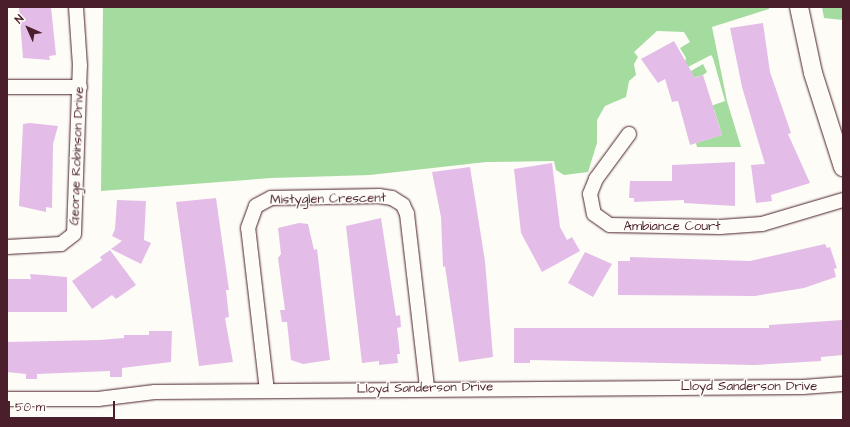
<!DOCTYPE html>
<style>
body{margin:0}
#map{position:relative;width:850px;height:427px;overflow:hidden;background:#fdfcf7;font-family:"Architects Daughter",sans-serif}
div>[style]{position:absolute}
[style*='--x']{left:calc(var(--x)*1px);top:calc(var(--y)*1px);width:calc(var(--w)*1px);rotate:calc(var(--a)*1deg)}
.green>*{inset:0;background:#a4db9f}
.building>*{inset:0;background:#e3bde7}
.roads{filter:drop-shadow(0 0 1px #4a1f2b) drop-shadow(0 0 1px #4a1f2b)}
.minor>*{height:14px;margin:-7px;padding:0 7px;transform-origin:7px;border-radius:7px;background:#fdfcf7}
.tertiary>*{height:18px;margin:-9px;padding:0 9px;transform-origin:9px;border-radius:9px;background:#fdfcf7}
span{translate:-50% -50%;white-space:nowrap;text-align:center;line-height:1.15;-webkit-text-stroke:3px #fdfcf7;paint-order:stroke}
.street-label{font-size:13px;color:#4a1f2b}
.frame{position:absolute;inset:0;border:8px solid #4a1f2b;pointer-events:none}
.north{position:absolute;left:8px;top:8px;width:40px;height:40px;-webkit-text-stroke:3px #fdfcf7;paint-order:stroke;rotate:315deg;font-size:11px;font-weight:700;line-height:16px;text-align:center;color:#4a1f2b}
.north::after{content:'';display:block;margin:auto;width:14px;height:18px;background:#4a1f2b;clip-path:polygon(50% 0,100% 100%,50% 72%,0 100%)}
.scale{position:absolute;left:8px;top:401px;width:107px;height:18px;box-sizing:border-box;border:2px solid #4a1f2b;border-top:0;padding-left:5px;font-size:12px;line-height:14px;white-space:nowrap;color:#4a1f2b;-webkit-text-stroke:3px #fdfcf7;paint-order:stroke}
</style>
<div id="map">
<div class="green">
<div style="clip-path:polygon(103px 7px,769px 7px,769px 9px,712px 27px,727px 101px,741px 147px,697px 147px,696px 143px,722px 135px,714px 109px,708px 107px,725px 101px,713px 58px,711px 55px,688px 67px,691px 71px,703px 64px,707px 72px,703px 75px,679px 83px,686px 58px,680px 48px,690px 42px,684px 32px,657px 31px,634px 52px,638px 57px,634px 64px,636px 75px,629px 81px,626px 97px,605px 106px,597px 120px,597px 143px,588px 172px,564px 175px,556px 170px,554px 161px,486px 162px,370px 175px,271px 178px,101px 191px)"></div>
<div style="clip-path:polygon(822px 7px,843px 7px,843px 20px,824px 18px)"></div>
</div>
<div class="building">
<div style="clip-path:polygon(19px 7px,51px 7px,56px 55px,49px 56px,50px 60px,23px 58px)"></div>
<div style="clip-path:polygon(763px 23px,770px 72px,791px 133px,788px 134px,810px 183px,771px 195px,772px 201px,756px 203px,751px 165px,765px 164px,742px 87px,730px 28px)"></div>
<div style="clip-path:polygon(674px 41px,695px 78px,703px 75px,722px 135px,690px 145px,678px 101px,672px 102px,665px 79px,658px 83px,641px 59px)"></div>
<div style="clip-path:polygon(30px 123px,58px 126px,53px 144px,52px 208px,46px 207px,46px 212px,19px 206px,23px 124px)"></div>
<div style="clip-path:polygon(735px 162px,735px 206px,684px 203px,684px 200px,634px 202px,634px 198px,629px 198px,630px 181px,672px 181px,672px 165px)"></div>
<div style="clip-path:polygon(552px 163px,560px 227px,567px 240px,572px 237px,580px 251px,542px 272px,521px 233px,514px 169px)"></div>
<div style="clip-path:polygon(470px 167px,485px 261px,493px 357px,459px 362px,445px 266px,443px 267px,441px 217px,432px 172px)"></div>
<div style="clip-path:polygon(216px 198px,229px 290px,226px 290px,229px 317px,225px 318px,233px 362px,199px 366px,176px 202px)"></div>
<div style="clip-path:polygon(117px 200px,146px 201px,144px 240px,151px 243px,141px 264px,111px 249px,122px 241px,112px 236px,115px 229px)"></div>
<div style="clip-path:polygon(381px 218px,396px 316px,400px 315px,401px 327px,397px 328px,400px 354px,397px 354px,398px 363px,379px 365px,379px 361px,362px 363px,346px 226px)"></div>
<div style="clip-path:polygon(299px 223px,308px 224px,314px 250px,317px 249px,330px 360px,303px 364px,291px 360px,287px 322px,282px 322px,280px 310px,285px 310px,278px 258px,281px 254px,278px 228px)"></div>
<div style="clip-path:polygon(825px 244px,827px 248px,830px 247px,837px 268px,834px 269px,836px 277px,804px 288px,755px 296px,618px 295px,618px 261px,630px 261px,630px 257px,750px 261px)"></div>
<div style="clip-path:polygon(110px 250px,136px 285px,116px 299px,112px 295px,92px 309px,72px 281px,102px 260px,100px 257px)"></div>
<div style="clip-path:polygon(585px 252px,612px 264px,593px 297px,568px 283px)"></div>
<div style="clip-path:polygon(30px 274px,67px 277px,67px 312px,7px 312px,7px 279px,31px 279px)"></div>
<div style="clip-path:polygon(843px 320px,843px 355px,821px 357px,821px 361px,754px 365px,530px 360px,530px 363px,514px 363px,514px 328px,769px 328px,769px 325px)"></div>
<div style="clip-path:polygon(149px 331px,172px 331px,171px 362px,122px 368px,122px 377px,110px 377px,110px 371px,86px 372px,37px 374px,37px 379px,26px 379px,26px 374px,7px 372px,7px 342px,99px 340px,124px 338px,124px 335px,149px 335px)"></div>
</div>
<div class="roads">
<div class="minor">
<div style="--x:7;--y:87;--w:73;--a:0"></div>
<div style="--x:629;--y:134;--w:56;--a:126.3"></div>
<div style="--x:596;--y:179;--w:16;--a:112"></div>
<div style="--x:590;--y:194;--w:20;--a:79"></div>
<div style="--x:594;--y:214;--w:19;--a:35"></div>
<div style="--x:610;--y:225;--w:110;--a:1"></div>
<div style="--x:720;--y:227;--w:42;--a:-4.1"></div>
<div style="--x:762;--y:224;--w:84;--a:-16.5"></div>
<div style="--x:7;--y:247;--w:54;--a:-3.2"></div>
<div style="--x:61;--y:244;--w:16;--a:-38"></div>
<div style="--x:74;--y:234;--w:168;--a:-88"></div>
<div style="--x:80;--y:66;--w:59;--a:-93.9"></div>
<div style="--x:267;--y:391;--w:164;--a:-96.6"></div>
<div style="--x:248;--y:228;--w:23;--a:-70"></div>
<div style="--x:256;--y:206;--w:17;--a:-28"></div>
<div style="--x:271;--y:198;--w:108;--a:-1.1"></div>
<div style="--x:379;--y:196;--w:13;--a:9"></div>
<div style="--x:392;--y:198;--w:13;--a:32"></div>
<div style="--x:403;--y:205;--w:10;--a:66"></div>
<div style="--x:407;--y:214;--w:174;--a:83.4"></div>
<div style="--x:7;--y:399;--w:91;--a:0"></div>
<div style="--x:98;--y:399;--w:57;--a:-7"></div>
<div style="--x:155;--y:392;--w:648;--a:-0.44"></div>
<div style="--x:803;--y:387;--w:40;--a:-4.3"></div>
</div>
<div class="tertiary">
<div style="--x:799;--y:7;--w:67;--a:78"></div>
<div style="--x:813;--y:73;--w:99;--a:72.3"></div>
</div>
</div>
<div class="street-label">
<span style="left:77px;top:156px;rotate:-88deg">George Robinson Drive</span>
<span style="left:328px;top:199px;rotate:-1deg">Mistyglen Crescent</span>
<span style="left:672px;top:226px">Ambiance Court</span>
<span style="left:749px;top:386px">Lloyd Sanderson Drive</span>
<span style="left:425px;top:388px;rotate:-1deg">Lloyd Sanderson Drive</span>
</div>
<div class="frame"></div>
<div class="north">N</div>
<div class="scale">50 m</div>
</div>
